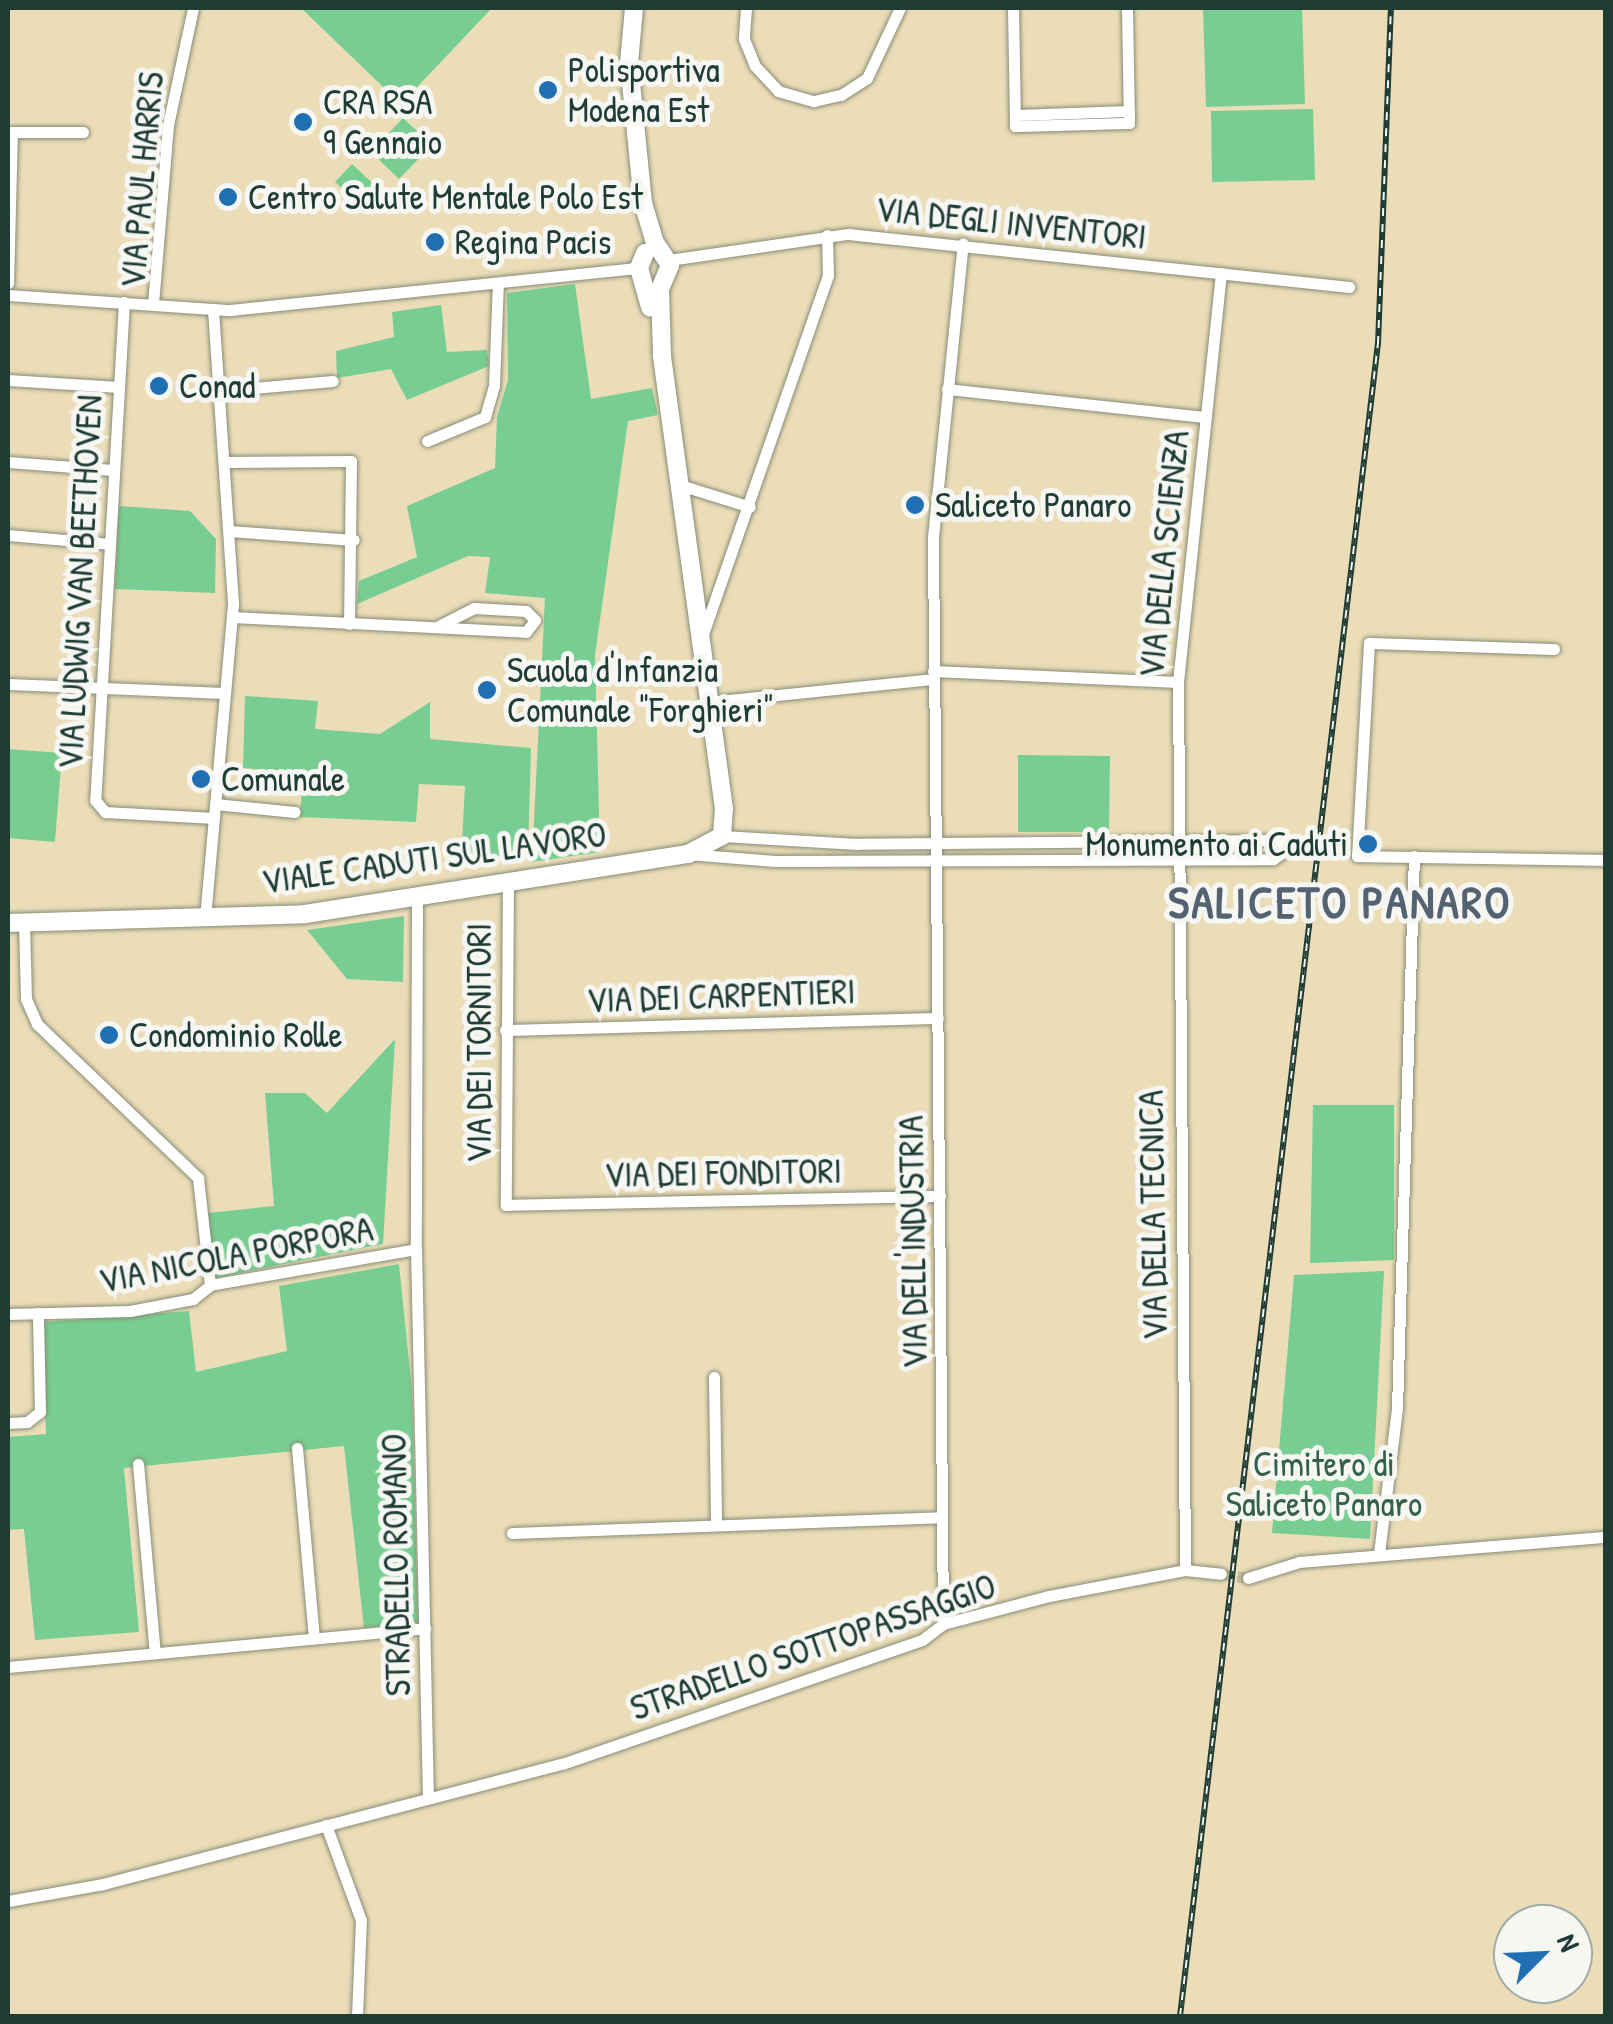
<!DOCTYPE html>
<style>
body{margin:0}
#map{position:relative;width:1613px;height:2024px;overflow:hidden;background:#ecddb9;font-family:"Patrick Hand",sans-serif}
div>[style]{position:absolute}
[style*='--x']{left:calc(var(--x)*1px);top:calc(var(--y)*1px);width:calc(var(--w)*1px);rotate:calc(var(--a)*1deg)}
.green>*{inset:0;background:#78ce92}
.street-tunnel>*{height:11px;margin-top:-5.5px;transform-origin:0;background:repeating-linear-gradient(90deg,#c3bd9e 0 11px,transparent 0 16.5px)}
.roads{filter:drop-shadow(0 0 2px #868d76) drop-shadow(0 0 2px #868d76)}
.street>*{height:11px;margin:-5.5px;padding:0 5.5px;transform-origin:5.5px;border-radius:5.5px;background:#fff}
.secondary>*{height:18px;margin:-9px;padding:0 9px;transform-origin:9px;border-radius:9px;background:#fff}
.rail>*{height:6px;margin-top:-3px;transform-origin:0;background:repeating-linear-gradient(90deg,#f6f6f2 0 8px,#1f3d34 0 16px);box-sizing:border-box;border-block:2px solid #1f3d34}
.dots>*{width:28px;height:28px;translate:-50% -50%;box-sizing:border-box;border:5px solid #f6f6f2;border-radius:50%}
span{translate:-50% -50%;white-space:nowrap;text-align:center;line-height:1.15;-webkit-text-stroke:10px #f6f6f2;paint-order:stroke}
.poi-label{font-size:35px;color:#1f3d34}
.left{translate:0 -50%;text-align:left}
.right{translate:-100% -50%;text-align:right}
.street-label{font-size:35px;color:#1f3d34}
.park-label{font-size:35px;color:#35614c}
.district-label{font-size:45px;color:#546372;font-weight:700;letter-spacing:2.5px}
.frame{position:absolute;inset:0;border:10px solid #1f3d34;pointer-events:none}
.north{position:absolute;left:1493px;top:1904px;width:100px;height:100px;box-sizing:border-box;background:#f6f6f2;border:2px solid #a0aca6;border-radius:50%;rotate:66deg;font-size:28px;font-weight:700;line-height:40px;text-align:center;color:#1f3d34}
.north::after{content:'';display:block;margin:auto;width:35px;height:45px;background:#1f6fb2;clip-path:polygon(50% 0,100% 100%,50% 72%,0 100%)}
</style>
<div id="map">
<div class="green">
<div style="clip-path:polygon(301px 8px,492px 8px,401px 104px)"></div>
<div style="clip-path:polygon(1203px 8px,1302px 8px,1305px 104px,1206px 107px)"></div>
<div style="clip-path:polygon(1313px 109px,1315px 180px,1212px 182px,1211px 111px)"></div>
<div style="clip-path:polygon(403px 118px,432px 145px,399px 179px,371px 152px)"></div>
<div style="clip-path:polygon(352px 164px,384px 194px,367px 213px,335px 182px)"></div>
<div style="clip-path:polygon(575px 284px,591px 399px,652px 388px,658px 415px,628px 421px,595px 655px,600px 852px,532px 862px,545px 598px,485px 593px,490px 557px,468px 556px,357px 604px,359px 581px,417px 557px,407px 506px,495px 468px,497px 417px,508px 380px,507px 293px)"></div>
<div style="clip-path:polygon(441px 305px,447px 352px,487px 350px,489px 366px,407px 400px,391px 369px,337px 378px,336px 351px,394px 337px,392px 312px)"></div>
<div style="clip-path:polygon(119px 506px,190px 511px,216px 539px,215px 593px,115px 589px)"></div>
<div style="clip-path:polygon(245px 696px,318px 701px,315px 729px,380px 734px,430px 702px,430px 739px,531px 748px,528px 852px,461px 861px,465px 786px,419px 784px,416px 822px,300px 817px,303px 773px,243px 768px)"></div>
<div style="clip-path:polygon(8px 749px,62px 753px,55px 842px,8px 838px)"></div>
<div style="clip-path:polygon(1018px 755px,1110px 756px,1109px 832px,1018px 832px)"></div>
<div style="clip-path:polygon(404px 916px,403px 982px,347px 979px,307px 930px)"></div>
<div style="clip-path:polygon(395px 1039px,383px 1244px,215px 1278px,208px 1213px,274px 1206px,265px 1093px,305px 1093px,327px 1113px)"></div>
<div style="clip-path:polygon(1313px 1105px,1394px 1105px,1394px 1260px,1310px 1263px)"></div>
<div style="clip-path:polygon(399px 1264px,412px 1391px,418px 1622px,364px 1628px,344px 1446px,124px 1468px,139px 1632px,35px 1640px,24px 1529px,8px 1530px,8px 1437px,46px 1434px,42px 1322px,189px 1311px,196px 1372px,287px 1351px,279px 1286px)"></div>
<div style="clip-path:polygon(1384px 1271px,1370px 1539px,1272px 1533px,1294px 1275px)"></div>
</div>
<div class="street-tunnel">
<div style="--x:1221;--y:1574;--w:27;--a:8"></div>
</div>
<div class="roads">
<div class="street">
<div style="--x:746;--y:8;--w:31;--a:94"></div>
<div style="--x:744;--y:39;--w:29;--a:68"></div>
<div style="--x:755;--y:66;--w:34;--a:47"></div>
<div style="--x:778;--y:91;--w:37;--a:16"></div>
<div style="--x:814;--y:101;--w:28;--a:-13"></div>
<div style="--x:841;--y:95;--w:31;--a:-33"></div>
<div style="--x:867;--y:78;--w:77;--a:-64.8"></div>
<div style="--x:1013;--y:8;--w:118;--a:89"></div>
<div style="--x:1015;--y:126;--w:114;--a:-1.5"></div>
<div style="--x:1129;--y:123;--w:115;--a:-91"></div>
<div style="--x:1015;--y:115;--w:114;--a:-2"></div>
<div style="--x:669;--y:260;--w:181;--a:-8.3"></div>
<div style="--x:848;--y:234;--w:504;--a:6.04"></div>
<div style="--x:8;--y:283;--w:151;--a:-88.5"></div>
<div style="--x:12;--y:132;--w:71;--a:0"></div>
<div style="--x:8;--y:295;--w:223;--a:3.9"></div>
<div style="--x:230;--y:310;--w:411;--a:-5.9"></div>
<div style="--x:124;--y:302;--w:499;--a:93.3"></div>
<div style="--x:95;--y:800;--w:16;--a:50"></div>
<div style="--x:105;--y:812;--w:109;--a:3.2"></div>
<div style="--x:153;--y:304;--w:180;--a:-85.2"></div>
<div style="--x:168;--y:125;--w:120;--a:-77.9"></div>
<div style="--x:8;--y:380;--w:111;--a:3.6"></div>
<div style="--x:947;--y:389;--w:260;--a:6.2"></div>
<div style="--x:219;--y:391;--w:114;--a:-5"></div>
<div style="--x:427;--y:441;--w:63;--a:-22.5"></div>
<div style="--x:485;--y:417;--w:33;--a:-74"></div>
<div style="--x:494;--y:385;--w:102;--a:-87.8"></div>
<div style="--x:8;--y:462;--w:105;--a:4.4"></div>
<div style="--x:224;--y:462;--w:127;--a:-0.5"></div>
<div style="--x:351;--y:461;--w:163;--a:90.7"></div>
<div style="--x:680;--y:485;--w:73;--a:17.4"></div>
<div style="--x:229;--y:531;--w:125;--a:4.1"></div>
<div style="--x:8;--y:535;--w:102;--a:5"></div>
<div style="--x:232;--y:617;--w:294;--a:2.9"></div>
<div style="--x:526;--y:632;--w:15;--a:-53"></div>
<div style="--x:535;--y:620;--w:13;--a:-135"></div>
<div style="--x:526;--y:611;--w:52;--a:-176.7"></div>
<div style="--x:474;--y:608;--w:39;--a:153"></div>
<div style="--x:703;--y:634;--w:379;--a:-70.8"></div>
<div style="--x:828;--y:276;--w:41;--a:-91.4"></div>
<div style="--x:1554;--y:649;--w:185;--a:-178.1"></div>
<div style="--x:1369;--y:643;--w:213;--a:93.2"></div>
<div style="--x:1357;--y:856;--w:249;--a:0.9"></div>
<div style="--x:933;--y:671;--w:245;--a:2.6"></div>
<div style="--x:8;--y:684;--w:217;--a:2.4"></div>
<div style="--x:710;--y:702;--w:225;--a:-5.9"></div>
<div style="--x:215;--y:804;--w:80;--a:5.7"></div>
<div style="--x:688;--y:854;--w:87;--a:4.6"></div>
<div style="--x:775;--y:861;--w:498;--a:-0.2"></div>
<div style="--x:1273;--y:859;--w:14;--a:-34"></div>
<div style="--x:1285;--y:851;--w:12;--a:-114"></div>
<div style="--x:1280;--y:840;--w:423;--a:179.5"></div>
<div style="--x:857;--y:844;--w:135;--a:-176.6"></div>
<div style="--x:508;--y:882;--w:323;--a:90.4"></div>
<div style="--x:506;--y:1205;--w:434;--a:-1.2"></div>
<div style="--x:417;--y:897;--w:352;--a:90.2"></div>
<div style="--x:416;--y:1249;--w:549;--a:88.75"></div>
<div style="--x:205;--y:918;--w:316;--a:-84.9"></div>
<div style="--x:233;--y:603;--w:295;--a:-93.9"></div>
<div style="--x:24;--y:923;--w:76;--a:88.5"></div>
<div style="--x:26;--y:999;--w:27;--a:66"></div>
<div style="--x:37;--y:1024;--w:223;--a:43.7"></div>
<div style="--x:198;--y:1178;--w:108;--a:83.6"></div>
<div style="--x:505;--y:1030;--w:433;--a:-1.6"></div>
<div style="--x:8;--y:1314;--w:122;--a:-1.4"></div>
<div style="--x:130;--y:1311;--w:64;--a:-10.8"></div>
<div style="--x:193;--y:1299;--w:22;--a:-39"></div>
<div style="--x:210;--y:1285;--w:209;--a:-9.9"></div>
<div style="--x:714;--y:1377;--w:145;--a:89.2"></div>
<div style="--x:8;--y:1423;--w:19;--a:-3"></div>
<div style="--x:27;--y:1422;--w:16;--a:-38"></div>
<div style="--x:40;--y:1412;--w:99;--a:-91.2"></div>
<div style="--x:297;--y:1448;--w:191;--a:84.9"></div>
<div style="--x:138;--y:1464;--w:190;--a:84.9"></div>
<div style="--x:512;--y:1533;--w:430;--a:-2.1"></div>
<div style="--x:1379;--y:1553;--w:146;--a:-82.9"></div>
<div style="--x:1397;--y:1408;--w:552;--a:-88.24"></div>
<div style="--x:1185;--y:1570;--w:888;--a:-90.45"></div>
<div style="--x:1178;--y:682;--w:411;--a:-84"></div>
<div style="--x:1248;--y:1578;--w:53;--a:-17.4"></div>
<div style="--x:1299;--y:1562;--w:308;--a:-4.7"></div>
<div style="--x:943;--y:1624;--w:1087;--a:-90.53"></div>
<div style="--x:933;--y:537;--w:295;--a:-84.2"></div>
<div style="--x:8;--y:1667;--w:419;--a:-5.3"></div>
<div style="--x:326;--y:1825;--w:101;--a:69.8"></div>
<div style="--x:361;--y:1920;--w:96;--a:92.4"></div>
<div style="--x:8;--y:1901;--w:97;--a:-10.1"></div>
<div style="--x:103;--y:1884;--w:474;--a:-14.7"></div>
<div style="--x:562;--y:1764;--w:381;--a:-19"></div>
<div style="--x:922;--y:1640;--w:26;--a:-37"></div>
<div style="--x:943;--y:1624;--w:110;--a:-14.8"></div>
<div style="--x:1049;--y:1596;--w:138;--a:-10.8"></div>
<div style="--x:1185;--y:1570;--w:36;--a:6"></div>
</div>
<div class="secondary">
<div style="--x:628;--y:74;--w:66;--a:-84.8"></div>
<div style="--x:645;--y:253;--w:16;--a:112"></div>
<div style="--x:639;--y:268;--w:41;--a:74.2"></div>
<div style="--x:8;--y:923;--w:297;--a:-1.7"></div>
<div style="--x:305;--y:914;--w:388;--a:-8.9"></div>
<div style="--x:688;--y:854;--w:38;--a:-28"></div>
<div style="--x:722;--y:836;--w:27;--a:-86"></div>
<div style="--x:724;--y:809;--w:459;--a:-97.8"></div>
<div style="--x:662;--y:354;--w:65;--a:-91.8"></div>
<div style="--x:660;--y:289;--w:26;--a:-67"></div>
<div style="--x:670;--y:265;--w:27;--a:-124"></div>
<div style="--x:655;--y:243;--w:42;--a:-106.7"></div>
<div style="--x:643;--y:203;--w:141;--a:-95.7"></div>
</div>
</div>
<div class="rail">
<div style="--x:1180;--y:2016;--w:1684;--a:-83.25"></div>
<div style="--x:1378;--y:344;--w:336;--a:-87.8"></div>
</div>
<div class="dots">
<div style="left:548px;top:90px;background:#1f6fb2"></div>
<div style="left:303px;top:122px;background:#1f6fb2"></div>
<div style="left:228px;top:197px;background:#1f6fb2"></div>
<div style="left:435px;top:242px;background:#1f6fb2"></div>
<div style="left:159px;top:386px;background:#1f6fb2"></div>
<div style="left:915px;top:505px;background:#1f6fb2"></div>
<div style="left:487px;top:690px;background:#1f6fb2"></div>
<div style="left:201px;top:779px;background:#1f6fb2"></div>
<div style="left:1368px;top:844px;background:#1f6fb2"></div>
<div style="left:109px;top:1035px;background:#1f6fb2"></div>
</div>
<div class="poi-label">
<span class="left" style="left:568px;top:90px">Polisportiva<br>Modena Est</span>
<span class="left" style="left:323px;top:122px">CRA RSA<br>9 Gennaio</span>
<span class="left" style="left:248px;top:197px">Centro Salute Mentale Polo Est</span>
<span class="left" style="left:455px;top:242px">Regina Pacis</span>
<span class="left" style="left:179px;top:386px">Conad</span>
<span class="left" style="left:935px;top:505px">Saliceto Panaro</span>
<span class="left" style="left:507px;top:690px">Scuola d'Infanzia<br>Comunale "Forghieri"</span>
<span class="left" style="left:221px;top:779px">Comunale</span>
<span class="right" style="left:1348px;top:844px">Monumento ai Caduti</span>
<span class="left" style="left:129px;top:1035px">Condominio Rolle</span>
</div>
<div class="street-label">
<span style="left:142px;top:180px;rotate:-85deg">VIA PAUL HARRIS</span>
<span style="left:1011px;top:223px;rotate:6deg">VIA DEGLI INVENTORI</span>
<span style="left:1164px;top:554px;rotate:-84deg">VIA DELLA SCIENZA</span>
<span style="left:80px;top:582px;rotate:-87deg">VIA LUDWIG VAN BEETHOVEN</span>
<span style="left:434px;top:858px;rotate:-8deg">VIALE CADUTI SUL LAVORO</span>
<span style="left:721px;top:996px;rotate:-2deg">VIA DEI CARPENTIERI</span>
<span style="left:479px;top:1043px;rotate:-90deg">VIA DEI TORNITORI</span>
<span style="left:723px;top:1173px;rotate:-1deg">VIA DEI FONDITORI</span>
<span style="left:1153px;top:1215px;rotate:-91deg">VIA DELLA TECNICA</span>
<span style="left:913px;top:1242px;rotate:-91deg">VIA DELL'INDUSTRIA</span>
<span style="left:236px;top:1255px;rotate:-11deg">VIA NICOLA PORPORA</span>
<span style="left:396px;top:1565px;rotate:-91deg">STRADELLO ROMANO</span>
<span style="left:813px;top:1647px;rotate:-19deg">STRADELLO SOTTOPASSAGGIO</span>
</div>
<div class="park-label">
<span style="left:1324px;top:1484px">Cimitero di<br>Saliceto Panaro</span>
</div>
<div class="district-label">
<span style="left:1340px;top:902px">SALICETO PANARO</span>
</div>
<div class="frame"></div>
<div class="north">N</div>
</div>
